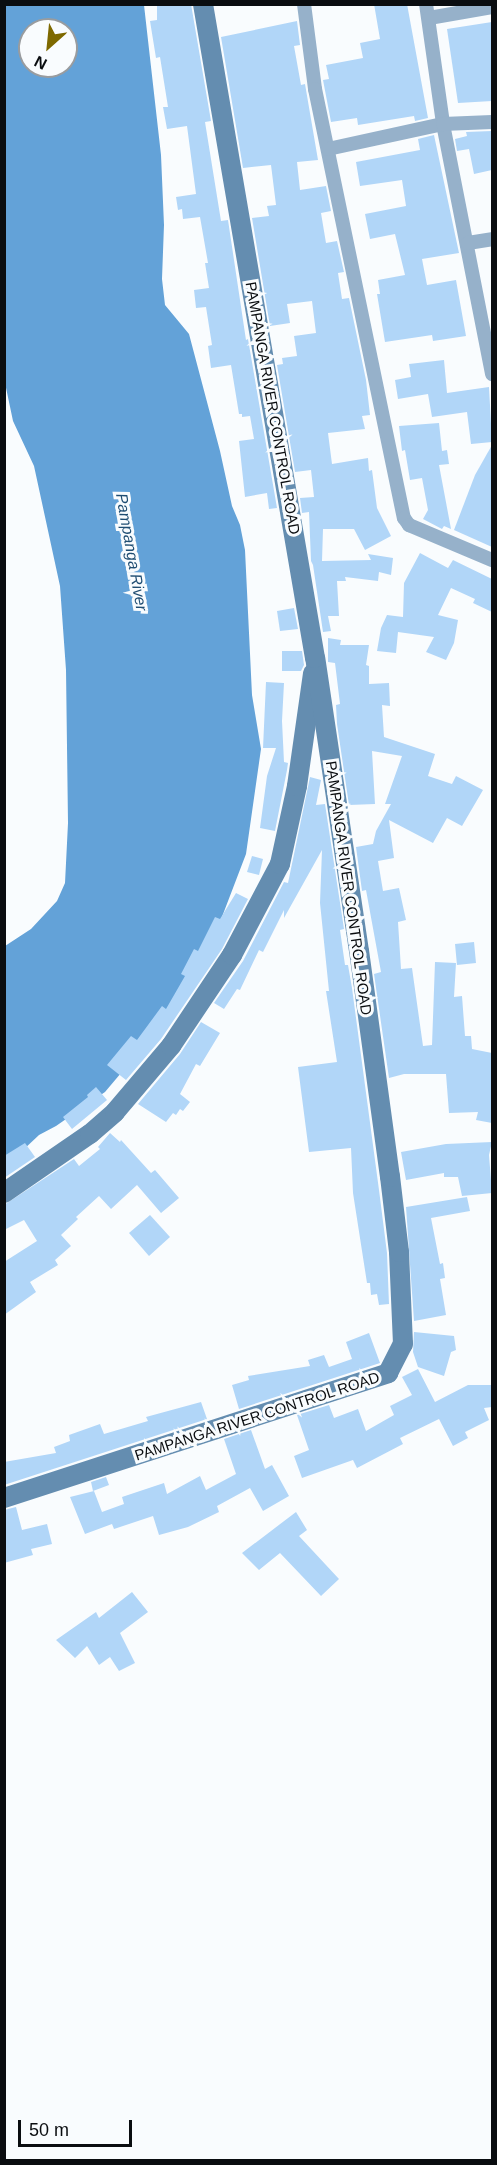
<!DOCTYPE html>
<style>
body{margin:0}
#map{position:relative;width:497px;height:2165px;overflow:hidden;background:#f9fcfe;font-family:Helvetica,sans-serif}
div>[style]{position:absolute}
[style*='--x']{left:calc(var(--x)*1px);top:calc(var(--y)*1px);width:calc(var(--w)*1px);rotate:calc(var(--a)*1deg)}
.water>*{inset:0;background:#63a2d8}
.building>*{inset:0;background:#b1d6f8}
.street>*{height:14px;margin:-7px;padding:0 7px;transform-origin:7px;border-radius:7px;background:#96b1ca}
.secondary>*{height:20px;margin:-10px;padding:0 10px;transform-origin:10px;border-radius:10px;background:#648db0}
span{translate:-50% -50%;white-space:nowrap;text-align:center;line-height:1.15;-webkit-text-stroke:6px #f9fcfe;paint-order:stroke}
.street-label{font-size:15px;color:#0a0d10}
.water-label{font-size:16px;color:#1f4d72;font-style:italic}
.frame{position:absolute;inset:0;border:6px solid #0a0d10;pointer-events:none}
.north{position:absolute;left:18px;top:18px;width:60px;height:60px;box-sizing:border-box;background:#f9fcfe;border:2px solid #999c9f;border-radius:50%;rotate:207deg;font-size:16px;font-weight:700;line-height:24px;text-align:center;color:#0a0d10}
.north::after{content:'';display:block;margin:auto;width:21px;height:27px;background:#7e6900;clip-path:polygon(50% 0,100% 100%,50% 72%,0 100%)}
.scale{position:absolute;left:18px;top:2120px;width:114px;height:27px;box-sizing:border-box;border:3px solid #0a0d10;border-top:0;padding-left:8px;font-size:18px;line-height:21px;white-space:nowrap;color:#0a0d10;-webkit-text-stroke:4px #f9fcfe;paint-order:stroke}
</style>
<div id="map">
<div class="water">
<div style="clip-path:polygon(evenodd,4px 5px,144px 5px,161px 155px,164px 225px,162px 279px,165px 305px,189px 334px,220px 451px,232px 506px,240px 525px,245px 550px,252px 695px,261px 749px,246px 854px,212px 943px,132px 1060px,105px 1092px,56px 1126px,39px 1135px,5px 1167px,5px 946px,31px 929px,57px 901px,65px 883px,68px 823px,66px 670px,60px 586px,34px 466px,13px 421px,5px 383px,4px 5px,30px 30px,66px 30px,66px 66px,30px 66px,30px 30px)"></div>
</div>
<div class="building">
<div style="clip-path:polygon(157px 4px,191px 4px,211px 121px,205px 122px,221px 221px,228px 220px,246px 340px,248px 339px,277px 508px,269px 509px,267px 493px,245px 497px,239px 441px,254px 439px,250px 416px,242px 417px,242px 414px,239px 414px,231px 365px,211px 368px,208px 346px,212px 345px,206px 307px,196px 308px,194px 290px,209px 288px,205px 263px,208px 263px,200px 217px,183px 219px,182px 209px,178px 210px,176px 197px,196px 194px,187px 126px,167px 129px,163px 107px,168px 107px,160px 57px,156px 58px,150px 21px,157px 20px)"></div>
<div style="clip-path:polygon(374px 4px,407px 4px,428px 118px,415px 121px,414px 116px,358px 125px,357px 118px,331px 122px,323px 80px,329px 79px,326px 65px,363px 58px,360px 43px,380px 39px)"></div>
<div style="clip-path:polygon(297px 21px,300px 45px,294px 46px,301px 85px,305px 84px,318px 160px,297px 162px,300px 190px,326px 186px,331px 211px,321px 213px,326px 243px,337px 241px,344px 272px,338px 273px,342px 299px,349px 298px,366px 380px,370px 415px,362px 416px,365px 429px,328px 433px,332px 464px,368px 458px,369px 471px,372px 470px,377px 508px,391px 536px,365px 550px,354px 529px,323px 529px,322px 561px,371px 560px,368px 554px,393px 558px,391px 575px,379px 572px,378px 581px,345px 577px,346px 581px,337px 581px,339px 616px,328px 616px,331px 631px,323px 632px,313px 565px,311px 561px,309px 512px,302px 513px,300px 498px,314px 497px,311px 470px,295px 472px,277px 365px,283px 364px,282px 358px,297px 356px,294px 336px,316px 333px,312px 301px,287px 304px,290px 323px,270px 326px,252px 218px,269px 216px,267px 206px,276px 205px,271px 165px,243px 168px,221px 37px)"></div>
<div style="clip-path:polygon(492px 22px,492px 101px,458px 103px,447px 29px)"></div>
<div style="clip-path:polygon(492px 131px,492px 170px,474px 174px,469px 149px,457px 151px,455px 139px,467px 136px,466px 132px)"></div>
<div style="clip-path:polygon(434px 135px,459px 253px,422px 259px,427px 285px,456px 280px,466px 336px,433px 341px,432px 335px,385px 342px,377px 294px,380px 294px,378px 280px,405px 275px,395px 234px,370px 239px,365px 214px,406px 206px,402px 180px,360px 186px,356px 162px,420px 150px,418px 139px)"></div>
<div style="clip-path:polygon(444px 360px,447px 393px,489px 387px,492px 442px,471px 444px,467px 412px,432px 417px,428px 394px,398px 399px,395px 380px,411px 377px,409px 364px)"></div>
<div style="clip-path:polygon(439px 423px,442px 451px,447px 450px,449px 464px,439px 465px,451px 529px,444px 526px,442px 529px,423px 519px,428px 510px,422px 478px,410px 480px,405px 450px,402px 451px,399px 426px)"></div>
<div style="clip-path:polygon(492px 445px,492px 547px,454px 530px,475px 475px)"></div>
<div style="clip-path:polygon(420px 553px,448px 568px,453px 560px,492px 579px,492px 612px,473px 603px,475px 599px,451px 588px,438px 615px,458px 620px,454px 643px,446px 660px,426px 652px,434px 637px,398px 632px,396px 653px,377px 651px,381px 628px,387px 615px,403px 617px,404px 583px)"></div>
<div style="clip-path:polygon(294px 608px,298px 629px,280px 631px,277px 611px)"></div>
<div style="clip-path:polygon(328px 638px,341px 640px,340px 645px,369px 645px,366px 665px,369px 666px,369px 684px,389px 683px,390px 706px,382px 705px,384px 737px,435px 754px,428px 776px,452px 784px,456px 776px,483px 790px,462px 826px,447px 818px,433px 843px,389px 820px,394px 858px,378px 861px,383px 891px,399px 888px,406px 920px,398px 922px,401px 969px,412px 968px,423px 1046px,432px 1045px,435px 962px,456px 963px,454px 997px,462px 996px,465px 1036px,471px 1036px,472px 1049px,492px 1053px,492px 1123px,476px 1120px,478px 1112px,449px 1113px,446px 1074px,404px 1074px,389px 1078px,374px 974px,381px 972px,366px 890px,362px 891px,356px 847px,373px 844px,376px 831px,391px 804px,385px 804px,402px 756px,372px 751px,375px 804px,349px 805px,337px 724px,336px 705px,340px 704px,335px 663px,328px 662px)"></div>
<div style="clip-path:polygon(282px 651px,302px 651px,304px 665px,301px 671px,282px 671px)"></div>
<div style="clip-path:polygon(266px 682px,284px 683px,282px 721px,284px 762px,288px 763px,287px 770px,275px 831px,260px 828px,267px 776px,276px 748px,263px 748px)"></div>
<div style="clip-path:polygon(310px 777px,321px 780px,316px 805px,325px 804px,344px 929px,340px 930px,345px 965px,348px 965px,352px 988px,379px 1190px,387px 1253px,389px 1304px,379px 1305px,377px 1294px,371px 1295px,370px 1283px,367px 1283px,353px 1193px,351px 1148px,309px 1152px,298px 1067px,337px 1062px,326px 991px,329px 991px,320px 903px,322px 850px,284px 918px,284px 910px,263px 952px,259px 950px,240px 990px,237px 989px,224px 1009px,214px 1003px,243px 961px,284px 882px,288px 883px)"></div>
<div style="clip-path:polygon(252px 856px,263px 859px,259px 875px,247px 872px)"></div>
<div style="clip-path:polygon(236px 893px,248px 899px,222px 949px,161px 1039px,126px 1080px,107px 1065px,131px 1036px,137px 1040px,162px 1006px,166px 1009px,185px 976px,181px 974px,194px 949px,198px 951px,215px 917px,220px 919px)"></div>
<div style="clip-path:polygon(474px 942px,476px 963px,457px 965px,455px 944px)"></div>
<div style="clip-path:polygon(201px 1022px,220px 1033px,200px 1066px,196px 1064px,180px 1094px,190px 1102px,183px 1111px,180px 1109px,176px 1115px,173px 1113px,166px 1122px,138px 1104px,180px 1054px)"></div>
<div style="clip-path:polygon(96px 1087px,107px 1100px,72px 1129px,63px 1117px,88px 1097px,87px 1095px)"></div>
<div style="clip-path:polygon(110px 1133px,120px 1142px,121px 1140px,151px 1173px,155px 1170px,179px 1198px,161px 1213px,137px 1185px,111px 1209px,99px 1196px,76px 1217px,78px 1219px,61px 1235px,71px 1246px,55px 1260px,58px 1265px,30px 1282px,36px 1292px,4px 1315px,4px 1262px,37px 1241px,24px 1220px,4px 1230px,4px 1205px,74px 1159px,79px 1166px,100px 1149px,98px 1147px)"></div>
<div style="clip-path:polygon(492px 1142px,489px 1155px,492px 1193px,462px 1196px,458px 1177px,444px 1177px,444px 1173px,406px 1180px,401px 1152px,446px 1144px)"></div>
<div style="clip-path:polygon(25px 1143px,35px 1157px,4px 1178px,4px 1156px)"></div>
<div style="clip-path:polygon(467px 1197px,470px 1211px,431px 1218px,440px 1264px,443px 1263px,445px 1278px,440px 1279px,446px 1315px,414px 1321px,406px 1207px)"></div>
<div style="clip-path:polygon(150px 1215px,170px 1237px,149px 1256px,129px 1233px)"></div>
<div style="clip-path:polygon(414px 1332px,454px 1336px,456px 1350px,451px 1352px,444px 1376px,418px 1367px,413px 1352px)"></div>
<div style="clip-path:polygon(369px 1333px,380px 1363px,239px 1409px,232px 1385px,249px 1380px,248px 1376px,310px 1366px,308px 1360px,324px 1355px,329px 1367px,352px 1359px,346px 1342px)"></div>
<div style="clip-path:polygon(418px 1369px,435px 1402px,468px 1385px,492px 1385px,492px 1407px,484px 1408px,489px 1420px,465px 1432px,468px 1438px,453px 1446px,439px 1419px,400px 1438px,403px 1444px,357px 1468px,353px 1460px,302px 1478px,294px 1456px,309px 1450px,297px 1415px,329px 1405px,334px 1418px,358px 1409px,366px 1431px,394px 1415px,390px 1406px,412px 1395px,402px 1377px)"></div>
<div style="clip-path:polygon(201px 1402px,207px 1419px,4px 1485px,4px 1462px,56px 1453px,54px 1447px,70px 1441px,69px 1435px,100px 1424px,104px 1434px,148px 1421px,146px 1417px)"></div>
<div style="clip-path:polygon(251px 1430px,265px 1469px,272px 1465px,289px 1496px,263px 1511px,250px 1488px,217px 1506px,219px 1512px,188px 1527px,159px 1535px,153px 1516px,114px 1529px,112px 1524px,85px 1534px,70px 1497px,94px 1491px,102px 1512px,124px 1504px,122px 1497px,164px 1483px,167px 1494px,200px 1476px,206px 1490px,236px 1474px,224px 1439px)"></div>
<div style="clip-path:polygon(106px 1477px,109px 1485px,93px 1491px,91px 1482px)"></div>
<div style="clip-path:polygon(16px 1507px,22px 1530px,47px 1524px,52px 1544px,31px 1549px,33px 1555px,4px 1563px,4px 1510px)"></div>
<div style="clip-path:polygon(296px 1512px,307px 1530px,299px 1536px,339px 1579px,321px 1596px,280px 1553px,259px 1570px,242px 1553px)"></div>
<div style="clip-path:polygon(132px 1592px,148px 1612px,120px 1633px,135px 1663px,119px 1671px,110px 1657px,99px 1665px,87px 1646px,75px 1658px,56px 1640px,96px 1612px,99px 1618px)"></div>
</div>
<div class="street">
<div style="--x:304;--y:4;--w:86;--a:82.6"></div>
<div style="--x:315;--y:89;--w:438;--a:78.3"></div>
<div style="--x:404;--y:518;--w:9;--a:54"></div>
<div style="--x:409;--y:525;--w:90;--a:22.9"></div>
<div style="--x:426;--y:4;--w:121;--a:81.9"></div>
<div style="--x:443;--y:124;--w:255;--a:78.9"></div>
<div style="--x:429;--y:18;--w:64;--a:-9.9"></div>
<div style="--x:328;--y:149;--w:118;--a:-12.3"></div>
<div style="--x:443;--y:124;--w:49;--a:-2.3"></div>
<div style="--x:468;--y:243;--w:24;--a:-9"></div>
</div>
<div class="secondary">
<div style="--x:4;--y:1193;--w:104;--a:-34.5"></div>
<div style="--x:90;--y:1134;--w:33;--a:-41"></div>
<div style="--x:115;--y:1112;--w:87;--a:-49.7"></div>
<div style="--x:171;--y:1046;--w:110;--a:-56.2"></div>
<div style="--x:232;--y:955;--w:103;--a:-62.2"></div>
<div style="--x:280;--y:864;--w:80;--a:-77.7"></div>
<div style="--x:297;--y:786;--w:114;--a:-81.9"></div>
<div style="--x:4;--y:1498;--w:404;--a:-18"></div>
<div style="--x:388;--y:1373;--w:33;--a:-63"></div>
<div style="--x:403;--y:1344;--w:92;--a:-92.5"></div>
<div style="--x:399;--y:1252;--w:76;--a:-96.8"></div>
<div style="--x:390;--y:1177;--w:228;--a:-97.8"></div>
<div style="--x:359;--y:951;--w:296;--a:-98.5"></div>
<div style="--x:315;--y:658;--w:664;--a:-99.72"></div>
</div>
<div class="street-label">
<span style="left:273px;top:408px;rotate:80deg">PAMPANGA RIVER CONTROL ROAD</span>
<span style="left:349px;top:888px;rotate:82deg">PAMPANGA RIVER CONTROL ROAD</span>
<span style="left:257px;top:1416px;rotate:-18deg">PAMPANGA RIVER CONTROL ROAD</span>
</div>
<div class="water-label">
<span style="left:131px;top:552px;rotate:80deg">Pampanga River</span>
</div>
<div class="frame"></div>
<div class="north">N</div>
<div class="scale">50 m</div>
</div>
